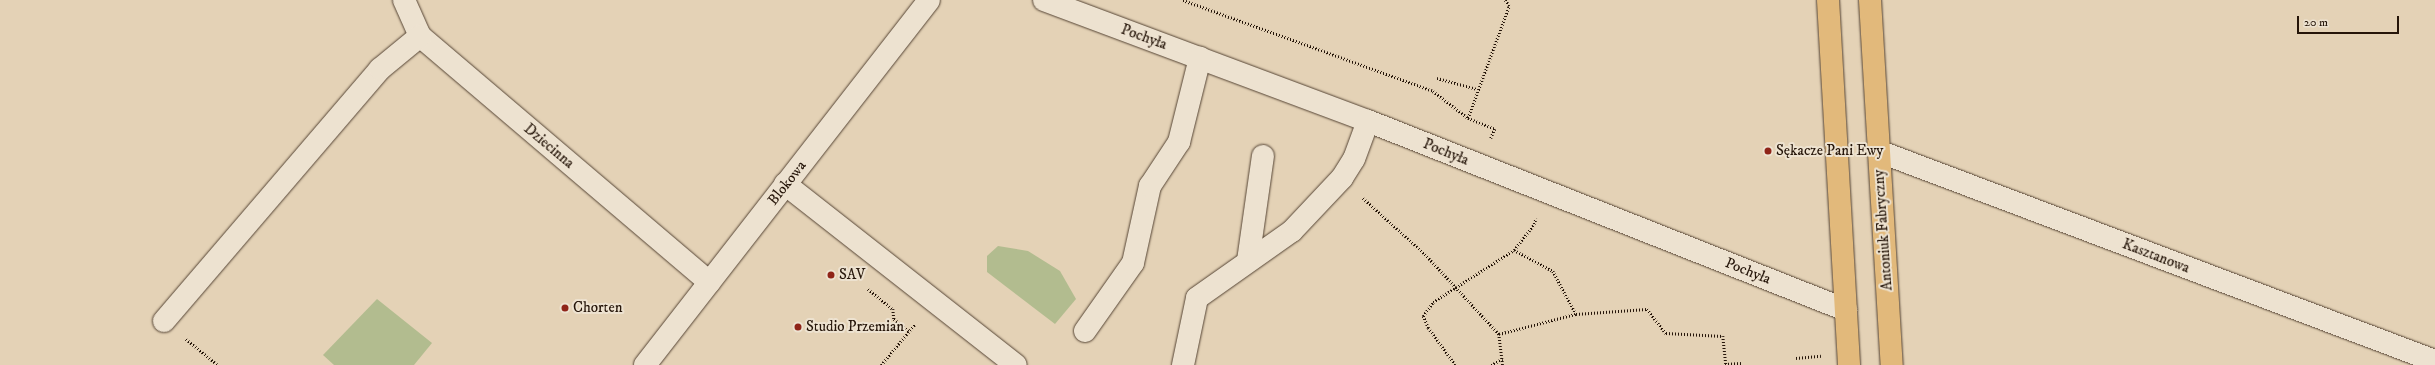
<!DOCTYPE html>
<meta charset="utf-8">
<style>
body{margin:0}
#map{position:relative;width:2435px;height:365px;overflow:hidden;background:#e4d2b6;font-family:"IM FELL DW Pica",serif}
div>[style]{position:absolute}
[style*='--x']{left:calc(var(--x)*1px);top:calc(var(--y)*1px);width:calc(var(--w)*1px);rotate:calc(var(--a)*1deg)}
.green>*{inset:0;background:#b2bc8f}
.path>*{height:2.5px;margin-top:-1.25px;transform-origin:0;background:repeating-linear-gradient(90deg,#251509 0 1px,transparent 0 3px)}
.roads{filter:drop-shadow(0 0 1px #554434) drop-shadow(0 0 1px #554434)}
.minor>*{height:22px;margin:-11px;padding:0 11px;transform-origin:11px;border-radius:11px;background:#ede2d0}
.major>*{height:22px;margin:-11px;padding:0 11px;transform-origin:11px;border-radius:11px;background:#e2b97b}
.dots>*{width:11px;height:11px;translate:-50% -50%;box-sizing:border-box;border:2px solid #ede2d0;border-radius:50%}
span{translate:-50% -50%;white-space:nowrap;text-align:center;line-height:1.15;-webkit-text-stroke:4px #ede2d0;paint-order:stroke}
.street-label{font-size:15px;color:#251509}
.poi-label{font-size:15px;color:#251509}
.left{translate:0 -50%;text-align:left}
.scale{position:absolute;left:2297px;top:16px;width:102px;height:18px;box-sizing:border-box;border:2px solid #251509;border-top:0;padding-left:5px;font-size:12px;line-height:14px;white-space:nowrap;color:#251509;-webkit-text-stroke:3px #ede2d0;paint-order:stroke}
</style>
<div id="map">
<div class="green">
<div style="clip-path:polygon(998px 246px,1028px 251px,1060px 271px,1076px 299px,1055px 324px,987px 272px,987px 256px)"></div>
<div style="clip-path:polygon(377px 299px,432px 343px,414px 365px,334px 365px,323px 355px)"></div>
</div>
<div class="path">
<div style="--x:1183;--y:0;--w:266;--a:20"></div>
<div style="--x:1433;--y:91;--w:44;--a:37.6"></div>
<div style="--x:1468;--y:118;--w:29;--a:22"></div>
<div style="--x:1495;--y:129;--w:10;--a:114"></div>
<div style="--x:1437;--y:78;--w:41;--a:15.4"></div>
<div style="--x:1468;--y:118;--w:119;--a:-69.9"></div>
<div style="--x:1509;--y:6;--w:7;--a:-124"></div>
<div style="--x:1363;--y:198;--w:84;--a:42.1"></div>
<div style="--x:1425;--y:254;--w:109;--a:47.2"></div>
<div style="--x:1499;--y:334;--w:31;--a:83"></div>
<div style="--x:1514;--y:250;--w:44;--a:28.3"></div>
<div style="--x:1553;--y:271;--w:49;--a:61.9"></div>
<div style="--x:868;--y:289;--w:32;--a:39"></div>
<div style="--x:893;--y:309;--w:10;--a:84"></div>
<div style="--x:894;--y:319;--w:19;--a:39"></div>
<div style="--x:1499;--y:334;--w:80;--a:-14.6"></div>
<div style="--x:1576;--y:314;--w:71;--a:-4"></div>
<div style="--x:1647;--y:309;--w:31;--a:52"></div>
<div style="--x:1666;--y:333;--w:57;--a:3"></div>
<div style="--x:1723;--y:336;--w:29;--a:84"></div>
<div style="--x:186;--y:339;--w:41;--a:39.1"></div>
<div style="--x:1796;--y:358;--w:25;--a:-5"></div>
<div style="--x:1725;--y:364;--w:16;--a:-4"></div>
<div style="--x:881;--y:365;--w:53;--a:-50.3"></div>
<div style="--x:1455;--y:365;--w:46;--a:-126.1"></div>
<div style="--x:1428;--y:328;--w:13;--a:-113"></div>
<div style="--x:1423;--y:316;--w:17;--a:-54"></div>
<div style="--x:1433;--y:302;--w:96;--a:-32.7"></div>
<div style="--x:1514;--y:250;--w:33;--a:-52"></div>
<div style="--x:1534;--y:224;--w:6;--a:-72"></div>
<div style="--x:1491;--y:365;--w:13;--a:-29"></div>
</div>
<div class="roads">
<div class="minor">
<div style="--x:404;--y:0;--w:39;--a:66"></div>
<div style="--x:420;--y:36;--w:380;--a:40.4"></div>
<div style="--x:1044;--y:0;--w:346;--a:20.5"></div>
<div style="--x:1368;--y:121;--w:514;--a:21.57"></div>
<div style="--x:1878;--y:151;--w:595;--a:20.66"></div>
<div style="--x:785;--y:184;--w:293;--a:38.1"></div>
<div style="--x:1248;--y:261;--w:106;--a:-81.9"></div>
<div style="--x:164;--y:321;--w:332;--a:-49.4"></div>
<div style="--x:380;--y:69;--w:52;--a:-39.5"></div>
<div style="--x:1085;--y:331;--w:83;--a:-54.8"></div>
<div style="--x:1133;--y:263;--w:79;--a:-77.6"></div>
<div style="--x:1150;--y:186;--w:53;--a:-56.6"></div>
<div style="--x:1179;--y:142;--w:87;--a:-76"></div>
<div style="--x:645;--y:365;--w:462;--a:-52.1"></div>
<div style="--x:1183;--y:365;--w:68;--a:-78.2"></div>
<div style="--x:1197;--y:298;--w:116;--a:-35.2"></div>
<div style="--x:1292;--y:231;--w:73;--a:-46.7"></div>
<div style="--x:1342;--y:178;--w:22;--a:-58"></div>
<div style="--x:1354;--y:159;--w:40;--a:-69.8"></div>
</div>
<div class="major">
<div style="--x:1828;--y:0;--w:366;--a:86.7"></div>
<div style="--x:1870;--y:0;--w:366;--a:86.6"></div>
</div>
</div>
<div class="dots">
<div style="left:1768px;top:151px;background:#8f2418"></div>
<div style="left:831px;top:275px;background:#8f2418"></div>
<div style="left:565px;top:308px;background:#8f2418"></div>
<div style="left:798px;top:327px;background:#8f2418"></div>
</div>
<div class="street-label">
<span style="left:1144px;top:37px;rotate:20deg">Pochyła</span>
<span style="left:549px;top:146px;rotate:40deg">Dziecinna</span>
<span style="left:1446px;top:152px;rotate:22deg">Pochyła</span>
<span style="left:787px;top:183px;rotate:-52deg">Blokowa</span>
<span style="left:1883px;top:230px;rotate:-94deg">Antoniuk Fabryczny</span>
<span style="left:2156px;top:256px;rotate:21deg">Kasztanowa</span>
<span style="left:1748px;top:271px;rotate:22deg">Pochyła</span>
</div>
<div class="poi-label">
<span class="left" style="left:1776px;top:151px">Sękacze Pani Ewy</span>
<span class="left" style="left:839px;top:275px">SAV</span>
<span class="left" style="left:573px;top:308px">Chorten</span>
<span class="left" style="left:806px;top:327px">Studio Przemian</span>
</div>
<div class="scale">20 m</div>
</div>
